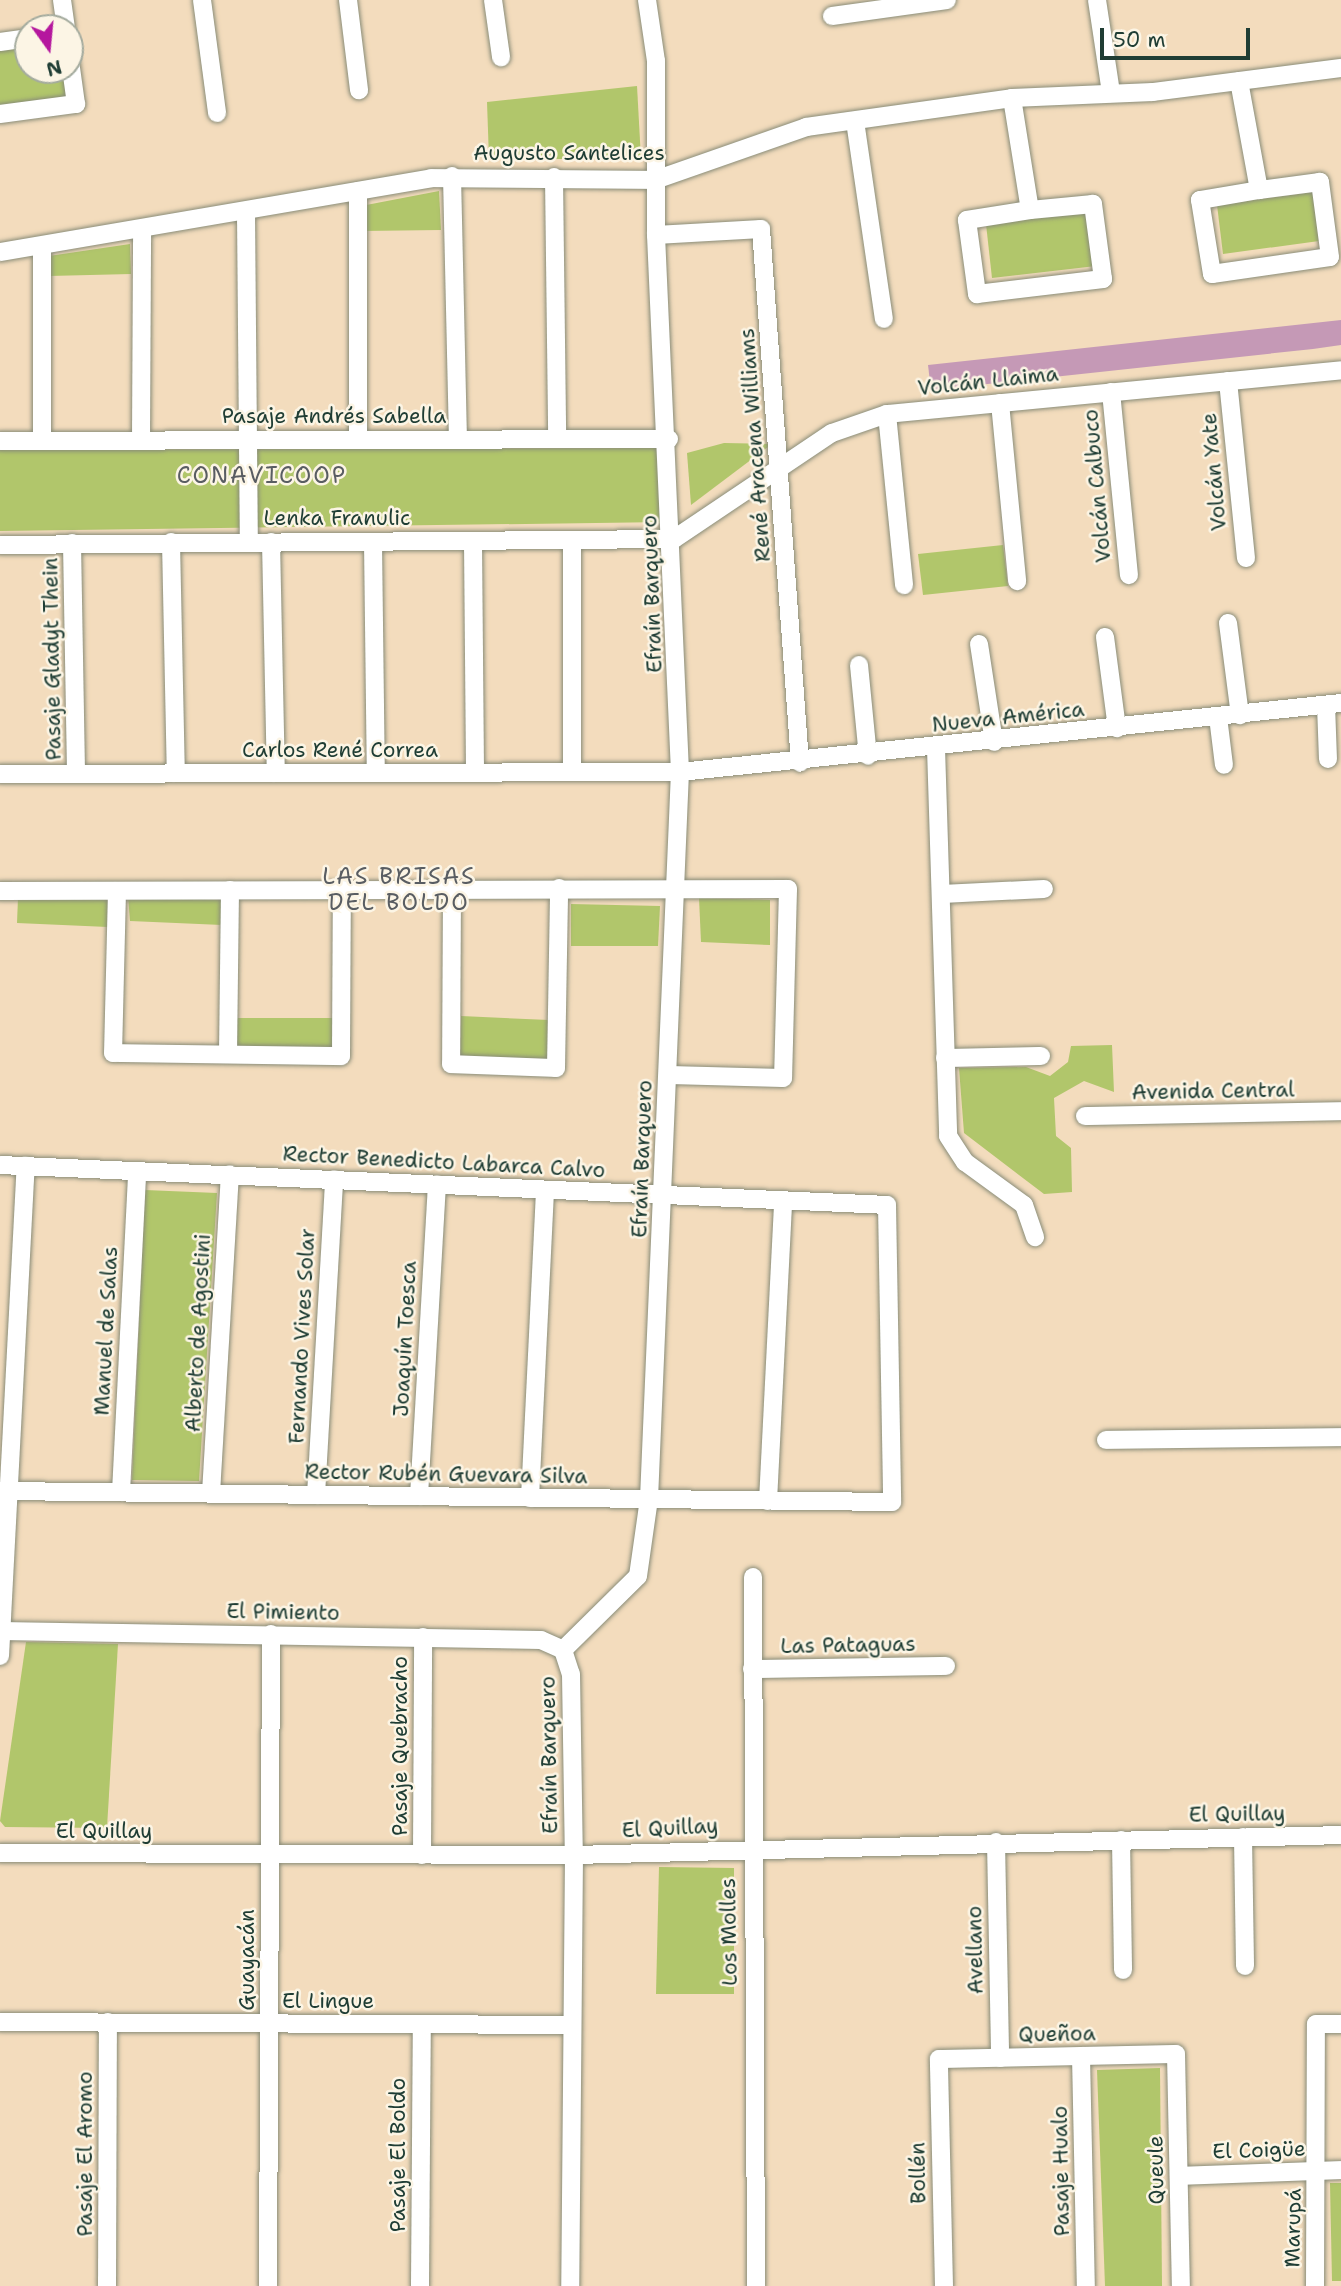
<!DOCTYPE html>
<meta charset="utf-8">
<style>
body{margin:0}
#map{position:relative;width:1341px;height:2286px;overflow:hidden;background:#f3dcbd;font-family:"Shantell Sans",sans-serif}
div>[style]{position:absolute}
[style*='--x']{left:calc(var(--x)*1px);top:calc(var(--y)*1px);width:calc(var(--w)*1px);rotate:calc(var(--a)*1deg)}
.green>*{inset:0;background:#b1c66b}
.building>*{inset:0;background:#c599b6}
.roads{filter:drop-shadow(0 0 2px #898c78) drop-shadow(0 0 2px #898c78)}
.street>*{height:18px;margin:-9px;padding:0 9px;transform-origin:9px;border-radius:9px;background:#fff}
span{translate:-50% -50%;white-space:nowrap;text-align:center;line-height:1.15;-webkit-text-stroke:5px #fcf5e5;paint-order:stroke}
.street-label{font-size:21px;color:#1f3d34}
.neighbourhood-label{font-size:23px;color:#595d62;letter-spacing:2px}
.north{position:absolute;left:14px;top:14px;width:70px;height:70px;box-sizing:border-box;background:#fcf5e5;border:2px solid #a4ab9e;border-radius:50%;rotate:165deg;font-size:19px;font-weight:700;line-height:28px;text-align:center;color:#1f3d34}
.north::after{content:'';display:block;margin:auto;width:24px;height:32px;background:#b5179e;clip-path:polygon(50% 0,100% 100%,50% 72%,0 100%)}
.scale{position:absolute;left:1100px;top:28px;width:150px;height:32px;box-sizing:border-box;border:4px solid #1f3d34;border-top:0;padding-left:9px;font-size:21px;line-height:24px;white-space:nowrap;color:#1f3d34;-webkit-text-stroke:5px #fcf5e5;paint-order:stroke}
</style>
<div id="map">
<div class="green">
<div style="clip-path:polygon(28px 44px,28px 70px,65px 70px,69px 98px,0 107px,0 48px)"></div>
<div style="clip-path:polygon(637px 86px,641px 159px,489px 159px,487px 102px)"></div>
<div style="clip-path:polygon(439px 191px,441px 230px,362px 231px,361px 206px)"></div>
<div style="clip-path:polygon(1313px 192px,1319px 241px,1223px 254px,1217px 205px)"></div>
<div style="clip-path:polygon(1089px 211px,1096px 266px,992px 278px,986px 224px)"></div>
<div style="clip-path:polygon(130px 244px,131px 274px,49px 276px,49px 256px)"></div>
<div style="clip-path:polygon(724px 443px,772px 444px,691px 505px,687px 453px)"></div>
<div style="clip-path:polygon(663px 448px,666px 522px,0 531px,0 450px)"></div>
<div style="clip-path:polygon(1003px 545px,1008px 586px,923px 595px,918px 554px)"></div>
<div style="clip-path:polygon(128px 896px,222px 900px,222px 925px,130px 921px)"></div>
<div style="clip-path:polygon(18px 898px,109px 898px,108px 927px,17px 923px)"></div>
<div style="clip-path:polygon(699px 898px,770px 900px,770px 945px,701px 942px)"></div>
<div style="clip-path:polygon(571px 904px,660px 906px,658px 946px,571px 946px)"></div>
<div style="clip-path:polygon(461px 1016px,549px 1020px,548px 1059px,460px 1057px)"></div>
<div style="clip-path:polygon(233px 1018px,338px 1018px,337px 1053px,232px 1052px)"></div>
<div style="clip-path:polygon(1112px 1045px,1114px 1092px,1084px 1081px,1054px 1098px,1056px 1136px,1071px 1148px,1072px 1192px,1044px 1194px,964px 1133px,959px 1068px,1026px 1067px,1050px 1076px,1068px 1062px,1071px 1046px)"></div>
<div style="clip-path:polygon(145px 1190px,217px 1193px,199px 1481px,132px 1480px)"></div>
<div style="clip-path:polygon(26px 1642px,118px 1644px,107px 1828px,5px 1827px,0 1821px)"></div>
<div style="clip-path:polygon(659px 1867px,734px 1868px,734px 1994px,656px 1994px)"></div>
<div style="clip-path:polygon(1160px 2068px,1162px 2286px,1105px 2286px,1097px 2070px)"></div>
<div style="clip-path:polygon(1330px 2183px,1341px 2183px,1341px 2281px,1332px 2281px)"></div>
</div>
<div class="building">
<div style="clip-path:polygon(1341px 320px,1341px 345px,1313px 349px,931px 390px,928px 365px)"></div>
</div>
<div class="roads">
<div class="street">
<div style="--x:62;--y:0;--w:28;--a:82"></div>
<div style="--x:202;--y:0;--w:114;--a:82.4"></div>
<div style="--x:348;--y:0;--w:91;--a:83"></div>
<div style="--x:493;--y:0;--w:58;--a:82"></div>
<div style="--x:1097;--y:0;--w:94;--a:81.4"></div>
<div style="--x:832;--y:16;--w:116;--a:-7.9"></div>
<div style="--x:0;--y:42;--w:28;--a:-8"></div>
<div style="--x:1239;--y:81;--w:111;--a:79.6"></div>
<div style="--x:1259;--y:190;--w:60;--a:170.4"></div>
<div style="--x:1200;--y:200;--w:75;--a:80.8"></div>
<div style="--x:1212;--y:274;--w:119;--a:-8.2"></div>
<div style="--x:1330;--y:257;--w:76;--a:-97.6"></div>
<div style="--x:1320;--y:182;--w:62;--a:172.5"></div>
<div style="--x:1012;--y:98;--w:113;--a:80.9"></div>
<div style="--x:1030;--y:210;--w:64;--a:171"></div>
<div style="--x:967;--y:220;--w:75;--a:82.3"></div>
<div style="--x:977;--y:294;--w:127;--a:-6.8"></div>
<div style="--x:1103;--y:279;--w:76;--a:-97.6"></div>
<div style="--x:1093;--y:204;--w:63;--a:174.6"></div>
<div style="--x:0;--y:114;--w:77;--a:-7.5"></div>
<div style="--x:76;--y:104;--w:43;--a:-97.9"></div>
<div style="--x:855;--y:121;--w:200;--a:81.7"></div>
<div style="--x:452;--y:176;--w:262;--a:88.7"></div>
<div style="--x:554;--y:177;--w:261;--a:89.3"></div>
<div style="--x:358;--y:191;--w:248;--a:90"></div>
<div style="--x:246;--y:213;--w:327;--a:89.5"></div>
<div style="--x:656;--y:235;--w:105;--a:-3.3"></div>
<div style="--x:761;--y:229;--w:535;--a:85.82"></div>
<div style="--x:0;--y:252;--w:437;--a:-9.7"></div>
<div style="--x:431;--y:178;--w:224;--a:0.5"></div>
<div style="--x:655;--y:180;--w:160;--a:-19.3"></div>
<div style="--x:806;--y:127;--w:208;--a:-8"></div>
<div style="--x:1012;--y:98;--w:141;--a:-2.4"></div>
<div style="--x:1153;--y:92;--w:190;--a:-7.3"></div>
<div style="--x:1228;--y:381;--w:178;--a:84.2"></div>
<div style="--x:1111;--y:392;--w:184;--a:84.4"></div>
<div style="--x:1000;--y:403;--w:179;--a:84.5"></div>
<div style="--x:887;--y:414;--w:172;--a:84.3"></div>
<div style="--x:141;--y:440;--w:210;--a:-89.7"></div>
<div style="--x:0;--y:441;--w:669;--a:-0.17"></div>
<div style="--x:42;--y:441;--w:195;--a:-90"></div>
<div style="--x:473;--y:541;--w:231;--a:89.5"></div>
<div style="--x:171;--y:542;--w:231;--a:88.8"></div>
<div style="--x:271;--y:542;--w:231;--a:88.8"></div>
<div style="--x:373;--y:542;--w:231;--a:89.3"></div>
<div style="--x:72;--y:543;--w:231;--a:89"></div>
<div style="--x:0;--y:545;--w:674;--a:-0.51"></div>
<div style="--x:674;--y:539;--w:190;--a:-33.9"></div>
<div style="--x:832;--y:433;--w:58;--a:-19.1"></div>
<div style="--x:887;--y:414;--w:456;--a:-5.5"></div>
<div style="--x:1228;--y:623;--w:93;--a:82.6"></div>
<div style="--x:1105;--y:637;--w:92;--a:82.5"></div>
<div style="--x:979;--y:644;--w:99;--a:81.3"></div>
<div style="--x:859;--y:665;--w:91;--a:84.4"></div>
<div style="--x:1326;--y:705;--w:54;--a:87.9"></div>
<div style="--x:1218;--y:717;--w:48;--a:82.9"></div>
<div style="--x:936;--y:748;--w:388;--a:88.2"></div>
<div style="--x:948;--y:1136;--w:31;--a:57"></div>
<div style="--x:965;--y:1162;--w:73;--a:36.1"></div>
<div style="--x:1024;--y:1205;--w:34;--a:71"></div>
<div style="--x:572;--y:772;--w:231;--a:-90"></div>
<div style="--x:0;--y:774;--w:680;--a:-0.17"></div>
<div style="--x:680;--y:772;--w:665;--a:-5.96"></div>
<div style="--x:452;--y:889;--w:175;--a:90.3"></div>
<div style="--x:451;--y:1064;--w:105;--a:2.2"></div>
<div style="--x:556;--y:1068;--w:180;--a:-89"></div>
<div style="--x:0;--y:891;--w:788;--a:-0.15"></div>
<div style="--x:788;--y:889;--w:189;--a:91.5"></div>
<div style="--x:783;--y:1078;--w:114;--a:-178.5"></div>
<div style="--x:117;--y:891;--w:162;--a:91.4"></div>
<div style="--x:113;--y:1053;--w:228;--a:0.8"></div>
<div style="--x:341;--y:1056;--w:166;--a:-89.7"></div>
<div style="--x:942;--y:894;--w:102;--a:-2.8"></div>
<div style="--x:228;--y:1054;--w:164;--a:-89.3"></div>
<div style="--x:945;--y:1058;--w:96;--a:-1.2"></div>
<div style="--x:1085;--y:1116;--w:256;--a:-1.1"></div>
<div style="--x:0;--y:1165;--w:888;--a:2.58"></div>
<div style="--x:887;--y:1205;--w:297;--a:89"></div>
<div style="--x:892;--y:1502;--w:892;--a:-179.29"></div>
<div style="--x:1106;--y:1440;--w:235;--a:-0.7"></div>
<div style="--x:121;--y:1492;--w:321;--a:-87.1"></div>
<div style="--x:211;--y:1493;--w:319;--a:-86.6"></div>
<div style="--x:316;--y:1495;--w:316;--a:-86.7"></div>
<div style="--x:419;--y:1496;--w:312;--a:-86.7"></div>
<div style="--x:530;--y:1498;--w:308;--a:-87.2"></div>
<div style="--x:768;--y:1501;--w:300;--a:-87.1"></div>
<div style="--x:753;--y:1577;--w:709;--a:89.76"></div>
<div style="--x:0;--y:1631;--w:541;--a:0.95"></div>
<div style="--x:541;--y:1640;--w:24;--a:24"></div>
<div style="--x:563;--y:1650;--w:25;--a:72"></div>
<div style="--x:571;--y:1674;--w:181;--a:89.1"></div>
<div style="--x:574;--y:1855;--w:431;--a:90.5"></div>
<div style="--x:563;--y:1650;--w:105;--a:-44.6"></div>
<div style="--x:638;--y:1576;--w:78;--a:-81.9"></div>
<div style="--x:649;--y:1499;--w:728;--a:-87.56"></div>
<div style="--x:680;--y:772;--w:538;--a:-92.56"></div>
<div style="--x:656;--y:235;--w:174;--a:-90"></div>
<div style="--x:656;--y:61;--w:62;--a:-98.4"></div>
<div style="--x:0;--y:1656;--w:491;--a:-87"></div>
<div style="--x:752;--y:1669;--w:194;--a:-0.9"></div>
<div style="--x:1243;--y:1837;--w:129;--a:89.1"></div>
<div style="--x:1121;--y:1840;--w:130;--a:89.1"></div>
<div style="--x:996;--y:1842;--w:216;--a:88.9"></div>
<div style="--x:0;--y:1853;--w:574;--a:0.2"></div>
<div style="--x:574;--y:1855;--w:767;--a:-1.49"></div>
<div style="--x:422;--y:1855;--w:218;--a:-89.7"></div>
<div style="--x:0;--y:2022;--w:572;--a:0.3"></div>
<div style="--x:1081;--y:2056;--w:230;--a:88.8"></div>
<div style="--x:1179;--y:2176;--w:162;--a:-2.1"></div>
<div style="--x:107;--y:2286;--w:264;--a:-89.8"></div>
<div style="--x:268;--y:2286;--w:652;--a:-89.74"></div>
<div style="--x:420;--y:2286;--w:262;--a:-89.6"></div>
<div style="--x:944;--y:2286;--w:227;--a:-91.3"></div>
<div style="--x:939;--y:2059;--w:237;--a:-1.2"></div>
<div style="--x:1176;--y:2054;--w:232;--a:88.8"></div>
<div style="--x:1315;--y:2286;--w:262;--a:-89.8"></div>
<div style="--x:1316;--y:2024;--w:25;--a:0"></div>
</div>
</div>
<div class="street-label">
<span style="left:569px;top:153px">Augusto Santelices</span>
<span style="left:988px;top:381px;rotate:-6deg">Volcán Llaima</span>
<span style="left:334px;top:416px">Pasaje Andrés Sabella</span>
<span style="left:755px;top:445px;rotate:-94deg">René Aracena Williams</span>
<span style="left:1214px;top:472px;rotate:-95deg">Volcán Yate</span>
<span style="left:1097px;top:486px;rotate:-95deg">Volcán Calbuco</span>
<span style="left:337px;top:518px">Lenka Franulic</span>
<span style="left:652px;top:594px;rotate:-92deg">Efraín Barquero</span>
<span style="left:52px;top:659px;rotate:-91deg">Pasaje Gladyt Thein</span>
<span style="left:1008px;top:717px;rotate:-6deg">Nueva América</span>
<span style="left:340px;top:750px">Carlos René Correa</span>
<span style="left:1213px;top:1091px;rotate:-1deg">Avenida Central</span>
<span style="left:642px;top:1159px;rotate:-88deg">Efraín Barquero</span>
<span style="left:444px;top:1162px;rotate:3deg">Rector Benedicto Labarca Calvo</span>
<span style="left:106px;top:1331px;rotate:-87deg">Manuel de Salas</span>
<span style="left:198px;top:1333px;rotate:-87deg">Alberto de Agostini</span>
<span style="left:302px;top:1336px;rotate:-87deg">Fernando Vives Solar</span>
<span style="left:405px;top:1339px;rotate:-87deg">Joaquín Toesca</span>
<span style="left:446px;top:1474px;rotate:1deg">Rector Rubén Guevara Silva</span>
<span style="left:283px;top:1612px;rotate:1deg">El Pimiento</span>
<span style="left:848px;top:1645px;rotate:-1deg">Las Pataguas</span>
<span style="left:400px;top:1746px;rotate:-90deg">Pasaje Quebracho</span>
<span style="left:549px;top:1755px;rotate:-91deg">Efraín Barquero</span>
<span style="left:1237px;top:1814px;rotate:-1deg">El Quillay</span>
<span style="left:670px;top:1828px;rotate:-3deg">El Quillay</span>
<span style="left:104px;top:1831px">El Quillay</span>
<span style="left:729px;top:1932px;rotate:-91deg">Los Molles</span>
<span style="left:975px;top:1950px;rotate:-91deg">Avellano</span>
<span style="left:247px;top:1960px;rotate:-90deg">Guayacán</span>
<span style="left:328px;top:2001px">El Lingue</span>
<span style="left:1057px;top:2034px;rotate:-1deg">Queñoa</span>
<span style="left:1259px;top:2150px;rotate:-2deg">El Coigüe</span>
<span style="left:85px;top:2154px;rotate:-90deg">Pasaje El Aromo</span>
<span style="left:398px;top:2155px;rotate:-90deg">Pasaje El Boldo</span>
<span style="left:1156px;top:2170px;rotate:-91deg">Queule</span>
<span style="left:1061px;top:2171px;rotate:-91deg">Pasaje Hualo</span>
<span style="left:918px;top:2173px;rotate:-91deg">Bollén</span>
<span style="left:1293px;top:2228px;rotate:-89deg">Marupá</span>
</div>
<div class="neighbourhood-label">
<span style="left:262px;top:475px">CONAVICOOP</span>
<span style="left:399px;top:889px">LAS BRISAS<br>DEL BOLDO</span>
</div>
<div class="north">N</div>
<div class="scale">50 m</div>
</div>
